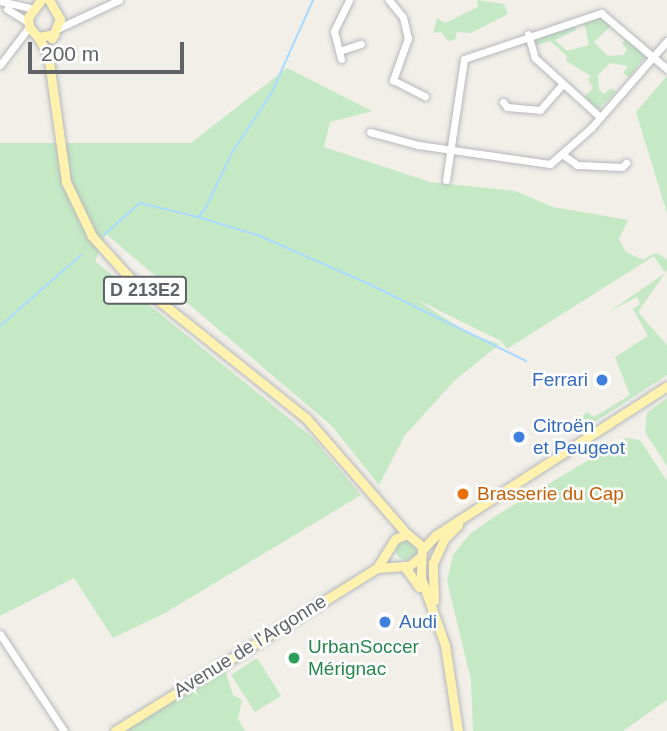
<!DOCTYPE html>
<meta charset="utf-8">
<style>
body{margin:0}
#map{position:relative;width:667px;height:731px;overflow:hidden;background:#f1efe8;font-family:Helvetica,sans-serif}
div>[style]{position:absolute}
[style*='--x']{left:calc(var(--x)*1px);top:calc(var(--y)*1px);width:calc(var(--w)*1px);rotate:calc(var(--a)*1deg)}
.green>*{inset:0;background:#c5e8c5}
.round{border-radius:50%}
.stream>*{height:2px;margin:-1px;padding:0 1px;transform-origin:1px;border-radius:1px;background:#aadaff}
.roads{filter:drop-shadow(0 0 2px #b5b8bc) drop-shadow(0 0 2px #b5b8bc)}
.minor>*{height:7px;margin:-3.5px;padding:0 3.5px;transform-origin:3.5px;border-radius:3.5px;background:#fff}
.major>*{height:9px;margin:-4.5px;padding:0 4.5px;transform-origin:4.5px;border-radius:4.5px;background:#fff2af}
.dots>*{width:19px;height:19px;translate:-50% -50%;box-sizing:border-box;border:4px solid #fff;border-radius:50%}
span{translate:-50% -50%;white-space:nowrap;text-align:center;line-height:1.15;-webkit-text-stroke:5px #fff;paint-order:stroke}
.shield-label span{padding:2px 5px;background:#fff;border:2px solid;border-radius:5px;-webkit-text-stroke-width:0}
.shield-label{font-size:18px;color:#5f6368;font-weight:700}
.shop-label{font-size:19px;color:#366cbe}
.right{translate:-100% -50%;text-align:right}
.left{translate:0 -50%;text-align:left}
.food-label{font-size:19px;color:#c56008}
.street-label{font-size:19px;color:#5f6368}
.leisure-label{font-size:19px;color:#27864d}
.scale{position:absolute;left:28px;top:42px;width:156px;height:32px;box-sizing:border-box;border:4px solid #5f6368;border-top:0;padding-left:9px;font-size:21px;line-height:24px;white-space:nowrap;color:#5f6368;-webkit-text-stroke:5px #fff;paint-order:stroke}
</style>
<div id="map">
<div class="green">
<div style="clip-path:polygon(477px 0,504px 4px,508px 14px,471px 33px,457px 32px,455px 40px,448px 41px,441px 32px,433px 33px,437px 18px,445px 23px,478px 7px)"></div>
<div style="clip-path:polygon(602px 17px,611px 26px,594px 42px,608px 56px,623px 55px,627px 50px,622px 43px,627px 38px,645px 57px,629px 77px,623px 73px,628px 66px,610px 63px,598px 75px,599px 90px,604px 94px,611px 88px,616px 92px,598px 109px,584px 97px,593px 88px,588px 79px,591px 76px,566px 61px,567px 56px,550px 41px,535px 46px,533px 38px,575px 25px,576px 30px,555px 40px,567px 51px,589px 45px,585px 26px,580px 23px)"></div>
<div style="clip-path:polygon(287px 68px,372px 111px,330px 122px,324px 147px,430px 182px,515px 191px,553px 207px,628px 220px,619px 239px,626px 252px,643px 260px,656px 253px,667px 259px,667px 270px,638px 312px,667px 345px,667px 375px,587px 427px,579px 419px,587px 412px,594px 417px,630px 395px,615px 357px,648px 336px,633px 309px,640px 304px,637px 297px,609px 312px,665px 273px,654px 256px,507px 349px,501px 341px,416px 299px,469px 334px,500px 344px,455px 380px,405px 435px,379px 485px,331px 425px,106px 234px,95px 261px,313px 438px,361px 495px,165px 613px,113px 638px,74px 578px,0 616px,0 143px,191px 143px)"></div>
<div style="clip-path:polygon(667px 76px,667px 213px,636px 112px)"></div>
<div style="clip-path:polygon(667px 398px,667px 466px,645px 432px,647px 413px)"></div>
<div style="clip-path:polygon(625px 438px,640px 440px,667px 481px,667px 700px,623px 731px,473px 731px,471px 680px,447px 581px,453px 555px,470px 534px,494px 517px)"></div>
<div class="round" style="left:396px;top:540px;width:20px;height:20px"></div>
<div style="clip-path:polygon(257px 658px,281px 696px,255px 712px,231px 675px)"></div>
<div style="clip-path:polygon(224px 666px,233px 695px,242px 700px,238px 719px,245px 731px,125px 731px)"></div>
</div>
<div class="stream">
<div style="--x:198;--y:217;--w:65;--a:17"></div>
<div style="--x:260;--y:236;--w:119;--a:23.8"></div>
<div style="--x:369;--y:284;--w:175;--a:26.1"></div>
<div style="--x:105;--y:234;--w:47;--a:-41.5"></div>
<div style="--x:140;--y:203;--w:60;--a:13.6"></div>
<div style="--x:198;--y:217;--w:11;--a:-49"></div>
<div style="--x:205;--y:209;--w:64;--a:-64.2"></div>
<div style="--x:233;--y:151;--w:69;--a:-56.3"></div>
<div style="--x:271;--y:94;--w:103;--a:-65.9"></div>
<div style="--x:0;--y:326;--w:108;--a:-41.2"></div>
</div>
<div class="roads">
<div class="minor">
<div style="--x:389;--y:0;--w:22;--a:51"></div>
<div style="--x:403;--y:17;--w:22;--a:77"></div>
<div style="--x:408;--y:38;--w:45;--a:109.7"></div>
<div style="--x:393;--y:80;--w:36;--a:27"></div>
<div style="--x:0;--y:1;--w:35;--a:13"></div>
<div style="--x:7;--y:9;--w:25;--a:32"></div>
<div style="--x:59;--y:28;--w:66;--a:-25"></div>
<div style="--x:528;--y:34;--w:25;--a:74"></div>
<div style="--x:535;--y:58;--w:88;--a:42.2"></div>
<div style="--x:339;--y:51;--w:23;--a:-18"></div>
<div style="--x:341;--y:59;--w:29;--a:-104"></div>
<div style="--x:334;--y:31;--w:34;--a:-64"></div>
<div style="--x:0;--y:65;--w:48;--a:-52.7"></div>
<div style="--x:503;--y:102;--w:6;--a:51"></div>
<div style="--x:507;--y:107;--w:33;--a:5"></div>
<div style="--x:540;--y:110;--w:35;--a:-49"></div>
<div style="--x:370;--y:132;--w:50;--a:15.2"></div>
<div style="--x:418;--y:145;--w:133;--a:8.2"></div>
<div style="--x:550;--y:164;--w:55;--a:-41.3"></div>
<div style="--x:591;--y:128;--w:116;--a:-48.9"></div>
<div style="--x:562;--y:154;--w:19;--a:36"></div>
<div style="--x:577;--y:165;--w:45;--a:2.5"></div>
<div style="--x:622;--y:167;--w:6;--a:-45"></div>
<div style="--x:446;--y:180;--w:122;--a:-81.5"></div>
<div style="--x:464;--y:59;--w:145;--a:-18.6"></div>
<div style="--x:601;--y:13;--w:87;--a:40.3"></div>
<div style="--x:0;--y:634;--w:116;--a:56.6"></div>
</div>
<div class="major">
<div style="--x:41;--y:0;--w:21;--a:127"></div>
<div style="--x:28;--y:17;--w:10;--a:84"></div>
<div style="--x:29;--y:27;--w:13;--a:48"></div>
<div style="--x:38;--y:37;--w:17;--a:-10"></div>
<div style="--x:49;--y:0;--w:22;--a:60"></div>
<div style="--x:60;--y:19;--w:21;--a:113"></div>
<div style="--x:38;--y:37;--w:20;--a:60"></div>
<div style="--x:48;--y:54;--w:129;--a:82"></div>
<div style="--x:66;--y:182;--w:60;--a:64.3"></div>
<div style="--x:92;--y:236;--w:54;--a:48"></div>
<div style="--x:128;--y:276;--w:228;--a:38.6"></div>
<div style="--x:306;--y:418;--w:154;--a:49"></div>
<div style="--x:422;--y:550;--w:21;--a:-47"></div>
<div style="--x:436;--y:535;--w:275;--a:-32.8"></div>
<div style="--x:404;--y:566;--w:26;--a:54"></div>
<div style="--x:377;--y:568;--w:32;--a:-4"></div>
<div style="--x:409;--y:566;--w:14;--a:-39"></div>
<div style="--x:434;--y:601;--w:38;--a:-92"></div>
<div style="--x:433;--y:563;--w:26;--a:-65"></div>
<div style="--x:444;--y:539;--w:20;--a:-45"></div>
<div style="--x:115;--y:731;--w:309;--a:-31.9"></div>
<div style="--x:377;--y:568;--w:34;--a:-58"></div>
<div style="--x:395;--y:539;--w:13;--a:-23"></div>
<div style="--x:407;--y:534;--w:19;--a:39"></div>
<div style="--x:422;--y:546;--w:32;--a:92"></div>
<div style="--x:421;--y:578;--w:71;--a:70.3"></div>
<div style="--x:445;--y:645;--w:87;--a:81.4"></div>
</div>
</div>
<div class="dots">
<div style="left:602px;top:380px;background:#3f7fe0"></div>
<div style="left:519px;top:437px;background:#3f7fe0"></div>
<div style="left:463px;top:494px;background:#e8710a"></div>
<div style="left:385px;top:622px;background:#3f7fe0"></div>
<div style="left:294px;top:658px;background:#2e9e5b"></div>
</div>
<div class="shield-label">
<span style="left:145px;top:290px">D 213E2</span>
</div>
<div class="shop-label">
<span class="right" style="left:588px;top:380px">Ferrari</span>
<span class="left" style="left:533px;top:437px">Citroën<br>et Peugeot</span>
<span class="left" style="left:399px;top:622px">Audi</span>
</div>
<div class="food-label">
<span class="left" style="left:477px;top:494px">Brasserie du Cap</span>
</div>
<div class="street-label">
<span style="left:250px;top:646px;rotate:-32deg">Avenue de l'Argonne</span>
</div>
<div class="leisure-label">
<span class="left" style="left:308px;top:658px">UrbanSoccer<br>Mérignac</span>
</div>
<div class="scale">200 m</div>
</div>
